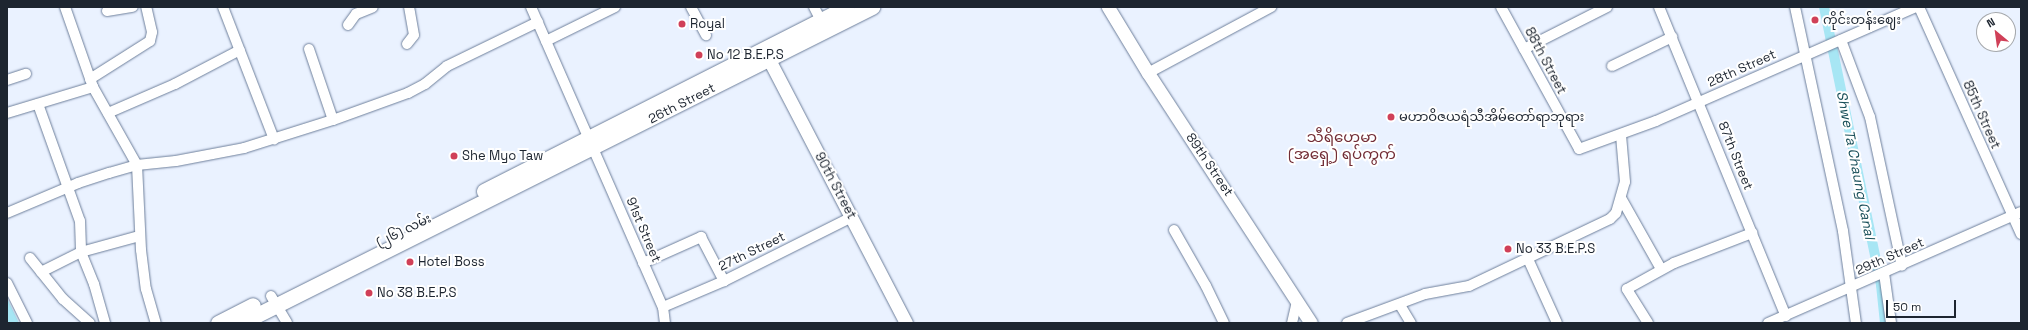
<!DOCTYPE html>
<meta charset="utf-8">
<style>
body{margin:0}
#map{position:relative;width:2028px;height:330px;overflow:hidden;background:#eaf2ff;font-family:"Space Grotesk","Noto Sans Myanmar",sans-serif}
div>[style]{position:absolute}
[style*='--x']{left:calc(var(--x)*1px);top:calc(var(--y)*1px);width:calc(var(--w)*1px);rotate:calc(var(--a)*1deg)}
.water>*{inset:0;background:#a7e6f4}
.canal>*{height:10px;margin:-5px;padding:0 5px;transform-origin:5px;border-radius:5px;background:#a7e6f4}
.roads{filter:drop-shadow(0 0 1px #6d7f9b) drop-shadow(0 0 1px #6d7f9b)}
.minor>*{height:10px;margin:-5px;padding:0 5px;transform-origin:5px;border-radius:5px;background:#fff}
.tertiary>*{height:13px;margin:-6.5px;padding:0 6.5px;transform-origin:6.5px;border-radius:6.5px;background:#fff}
.secondary>*{height:15px;margin:-7.5px;padding:0 7.5px;transform-origin:7.5px;border-radius:7.5px;background:#fff}
.dots>*{width:11px;height:11px;translate:-50% -50%;box-sizing:border-box;border:2px solid #fff;border-radius:50%}
span{translate:-50% -50%;white-space:nowrap;text-align:center;line-height:1.15;-webkit-text-stroke:4px #fff;paint-order:stroke}
.poi-label{font-size:13px;color:#1d2530}
.left{translate:0 -50%;text-align:left}
.street-label{font-size:13px;color:#1d2530}
.water-label{font-size:14px;color:#164d57;font-style:italic}
.quarter-label{font-size:15px;color:#722c35}
.frame{position:absolute;inset:0;border:8px solid #1d2530;pointer-events:none}
.north{position:absolute;left:1976px;top:12px;width:40px;height:40px;box-sizing:border-box;background:#fff;border:1px solid #a5a8ac;border-radius:50%;rotate:331deg;font-size:11px;font-weight:700;line-height:16px;text-align:center;color:#1d2530}
.north::after{content:'';display:block;margin:auto;width:14px;height:18px;background:#d04058;clip-path:polygon(50% 0,100% 100%,50% 72%,0 100%)}
.scale{position:absolute;left:1886px;top:300px;width:70px;height:18px;box-sizing:border-box;border:2px solid #1d2530;border-top:0;padding-left:5px;font-size:12px;line-height:14px;white-space:nowrap;color:#1d2530;-webkit-text-stroke:3px #fff;paint-order:stroke}
</style>
<div id="map">
<div class="water">
<div style="clip-path:polygon(7px 298px,19px 323px,7px 323px)"></div>
</div>
<div class="canal">
<div style="--x:1824;--y:7;--w:284;--a:78.4"></div>
<div style="--x:1881;--y:285;--w:38;--a:84"></div>
</div>
<div class="roads">
<div class="minor">
<div style="--x:65;--y:7;--w:85;--a:70.7"></div>
<div style="--x:93;--y:87;--w:90;--a:60.6"></div>
<div style="--x:137;--y:165;--w:85;--a:87.3"></div>
<div style="--x:141;--y:250;--w:39;--a:83"></div>
<div style="--x:146;--y:289;--w:35;--a:74"></div>
<div style="--x:223;--y:7;--w:142;--a:68.9"></div>
<div style="--x:531;--y:7;--w:328;--a:66.3"></div>
<div style="--x:663;--y:307;--w:16;--a:83"></div>
<div style="--x:691;--y:7;--w:32;--a:62"></div>
<div style="--x:814;--y:7;--w:20;--a:63"></div>
<div style="--x:1501;--y:7;--w:162;--a:61.2"></div>
<div style="--x:1579;--y:149;--w:82;--a:-20"></div>
<div style="--x:1656;--y:121;--w:284;--a:-23.7"></div>
<div style="--x:1659;--y:7;--w:334;--a:67.7"></div>
<div style="--x:1795;--y:7;--w:229;--a:77.9"></div>
<div style="--x:1843;--y:231;--w:93;--a:82"></div>
<div style="--x:1919;--y:7;--w:249;--a:65.8"></div>
<div style="--x:107;--y:11;--w:26;--a:-9"></div>
<div style="--x:348;--y:25;--w:14;--a:-54"></div>
<div style="--x:356;--y:14;--w:18;--a:-22"></div>
<div style="--x:1841;--y:40;--w:82;--a:69.4"></div>
<div style="--x:1870;--y:117;--w:152;--a:77.9"></div>
<div style="--x:546;--y:41;--w:77;--a:-26.2"></div>
<div style="--x:407;--y:44;--w:11;--a:-52"></div>
<div style="--x:414;--y:35;--w:28;--a:-100"></div>
<div style="--x:309;--y:49;--w:75;--a:71.3"></div>
<div style="--x:1524;--y:49;--w:93;--a:-26.8"></div>
<div style="--x:1612;--y:66;--w:67;--a:-25.8"></div>
<div style="--x:1148;--y:73;--w:140;--a:-28.2"></div>
<div style="--x:90;--y:79;--w:71;--a:-32.3"></div>
<div style="--x:150;--y:41;--w:9;--a:-77"></div>
<div style="--x:152;--y:32;--w:26;--a:-103"></div>
<div style="--x:7;--y:80;--w:20;--a:-18"></div>
<div style="--x:38;--y:104;--w:124;--a:70.3"></div>
<div style="--x:80;--y:221;--w:31;--a:88"></div>
<div style="--x:81;--y:252;--w:35;--a:68"></div>
<div style="--x:94;--y:284;--w:41;--a:74.2"></div>
<div style="--x:7;--y:113;--w:90;--a:-16.8"></div>
<div style="--x:108;--y:113;--w:73;--a:-23.4"></div>
<div style="--x:175;--y:84;--w:73;--a:-27.6"></div>
<div style="--x:1621;--y:198;--w:81;--a:60.6"></div>
<div style="--x:7;--y:213;--w:77;--a:-22.9"></div>
<div style="--x:78;--y:183;--w:33;--a:-18"></div>
<div style="--x:109;--y:173;--w:29;--a:-16"></div>
<div style="--x:137;--y:165;--w:39;--a:-6"></div>
<div style="--x:176;--y:161;--w:69;--a:-10.8"></div>
<div style="--x:244;--y:148;--w:93;--a:-17.5"></div>
<div style="--x:333;--y:120;--w:80;--a:-19.8"></div>
<div style="--x:408;--y:93;--w:19;--a:-28"></div>
<div style="--x:425;--y:84;--w:28;--a:-39"></div>
<div style="--x:447;--y:66;--w:101;--a:-25.8"></div>
<div style="--x:1174;--y:230;--w:64;--a:60.3"></div>
<div style="--x:1206;--y:286;--w:41;--a:64.1"></div>
<div style="--x:30;--y:258;--w:53;--a:51.2"></div>
<div style="--x:63;--y:299;--w:36;--a:42"></div>
<div style="--x:1528;--y:259;--w:70;--a:65.6"></div>
<div style="--x:643;--y:263;--w:64;--a:-24.1"></div>
<div style="--x:701;--y:237;--w:50;--a:62.4"></div>
<div style="--x:41;--y:272;--w:45;--a:-26.6"></div>
<div style="--x:81;--y:252;--w:60;--a:-15.4"></div>
<div style="--x:1884;--y:273;--w:50;--a:82"></div>
<div style="--x:7;--y:283;--w:45;--a:63.4"></div>
<div style="--x:271;--y:296;--w:31;--a:59"></div>
<div style="--x:1400;--y:305;--w:21;--a:59"></div>
<div style="--x:663;--y:307;--w:66;--a:-23.1"></div>
<div style="--x:724;--y:281;--w:143;--a:-26.6"></div>
<div style="--x:1292;--y:323;--w:22;--a:-77"></div>
<div style="--x:1347;--y:323;--w:83;--a:-20.4"></div>
<div style="--x:1425;--y:294;--w:45;--a:-10.3"></div>
<div style="--x:1469;--y:286;--w:156;--a:-25.4"></div>
<div style="--x:1610;--y:219;--w:8;--a:-45"></div>
<div style="--x:1616;--y:213;--w:32;--a:-74"></div>
<div style="--x:1625;--y:182;--w:47;--a:-94.9"></div>
<div style="--x:1648;--y:323;--w:40;--a:-122"></div>
<div style="--x:1627;--y:289;--w:54;--a:-29"></div>
<div style="--x:1674;--y:263;--w:84;--a:-21"></div>
<div style="--x:1768;--y:323;--w:276;--a:-23.7"></div>
</div>
<div class="tertiary">
<div style="--x:1108;--y:7;--w:77;--a:58.8"></div>
<div style="--x:1148;--y:73;--w:298;--a:56.9"></div>
<div style="--x:764;--y:50;--w:308;--a:62.5"></div>
</div>
<div class="secondary">
<div style="--x:484;--y:191;--w:407;--a:-26.9"></div>
<div style="--x:218;--y:323;--w:39;--a:-27"></div>
<div style="--x:241;--y:323;--w:706;--a:-26.6"></div>
</div>
</div>
<div class="dots">
<div style="left:1815px;top:20px;background:#d04058"></div>
<div style="left:682px;top:24px;background:#d04058"></div>
<div style="left:699px;top:55px;background:#d04058"></div>
<div style="left:1391px;top:117px;background:#d04058"></div>
<div style="left:454px;top:156px;background:#d04058"></div>
<div style="left:1508px;top:249px;background:#d04058"></div>
<div style="left:410px;top:262px;background:#d04058"></div>
<div style="left:369px;top:293px;background:#d04058"></div>
</div>
<div class="poi-label">
<span class="left" style="left:1823px;top:20px">ကိုင်းတန်းဈေး</span>
<span class="left" style="left:690px;top:24px">Royal</span>
<span class="left" style="left:707px;top:55px">No 12 B.E.P.S</span>
<span class="left" style="left:1399px;top:117px">မဟာဝိဇယရံသီအိမ်တော်ရာဘုရား</span>
<span class="left" style="left:462px;top:156px">She Myo Taw</span>
<span class="left" style="left:1516px;top:249px">No 33 B.E.P.S</span>
<span class="left" style="left:418px;top:262px">Hotel Boss</span>
<span class="left" style="left:377px;top:293px">No 38 B.E.P.S</span>
</div>
<div class="street-label">
<span style="left:1545px;top:61px;rotate:62deg">88th Street</span>
<span style="left:1742px;top:69px;rotate:-24deg">28th Street</span>
<span style="left:682px;top:104px;rotate:-27deg">26th Street</span>
<span style="left:1981px;top:115px;rotate:66deg">85th Street</span>
<span style="left:1735px;top:156px;rotate:68deg">87th Street</span>
<span style="left:1209px;top:165px;rotate:56deg">89th Street</span>
<span style="left:835px;top:186px;rotate:62deg">90th Street</span>
<span style="left:643px;top:230px;rotate:67deg">91st Street</span>
<span style="left:404px;top:231px;rotate:-26deg">(၂၆) လမ်း</span>
<span style="left:752px;top:252px;rotate:-26deg">27th Street</span>
<span style="left:1890px;top:257px;rotate:-24deg">29th Street</span>
</div>
<div class="water-label">
<span style="left:1856px;top:165px;rotate:79deg">Shwe Ta Chaung Canal</span>
</div>
<div class="quarter-label">
<span style="left:1342px;top:145px">သီရိဟေမာ<br>(အရှေ့) ရပ်ကွက်</span>
</div>
<div class="frame"></div>
<div class="north">N</div>
<div class="scale">50 m</div>
</div>
